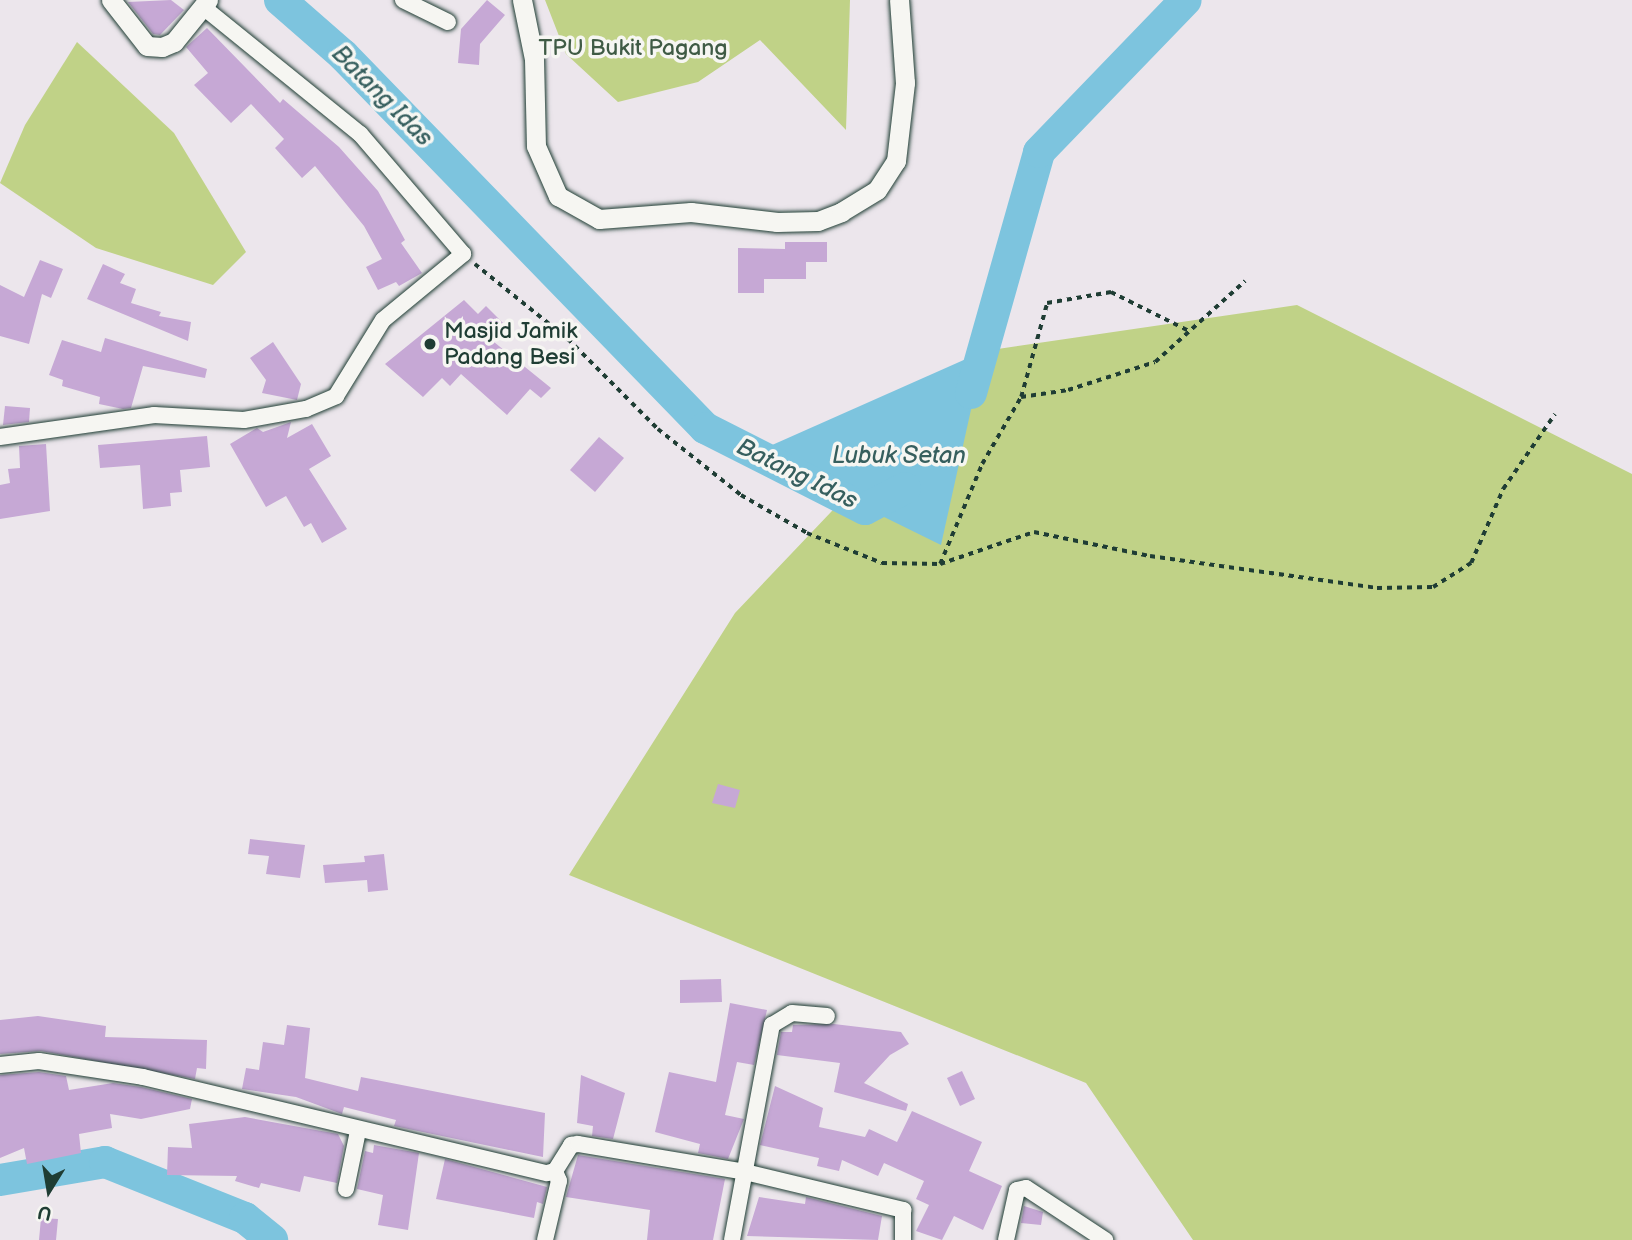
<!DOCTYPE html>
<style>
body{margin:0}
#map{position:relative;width:1632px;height:1240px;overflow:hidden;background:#ece6ec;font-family:"Balsamiq Sans",sans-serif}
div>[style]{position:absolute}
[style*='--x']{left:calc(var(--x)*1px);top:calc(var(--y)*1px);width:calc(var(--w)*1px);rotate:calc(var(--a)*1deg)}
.green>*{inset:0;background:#c0d287}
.water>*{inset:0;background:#7dc4de}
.river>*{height:32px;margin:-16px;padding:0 16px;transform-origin:16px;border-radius:16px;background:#7dc4de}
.building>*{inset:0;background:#c6a8d5}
.path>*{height:3.5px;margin-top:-1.75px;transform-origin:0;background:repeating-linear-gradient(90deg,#1f3d34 0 5px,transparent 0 10px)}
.roads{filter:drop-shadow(0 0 2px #1f3d34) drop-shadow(0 0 2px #1f3d34)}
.minor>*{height:16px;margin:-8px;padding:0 8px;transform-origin:8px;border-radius:8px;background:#f6f6f2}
.tertiary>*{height:19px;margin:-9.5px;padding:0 9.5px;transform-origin:9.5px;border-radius:9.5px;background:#f6f6f2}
.dots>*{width:19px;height:19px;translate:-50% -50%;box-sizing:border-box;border:4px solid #f6f6f2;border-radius:50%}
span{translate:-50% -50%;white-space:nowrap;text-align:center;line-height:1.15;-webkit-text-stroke:7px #f6f6f2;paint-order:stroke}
.park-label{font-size:23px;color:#3f5b45}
.poi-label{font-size:23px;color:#1f3d34}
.left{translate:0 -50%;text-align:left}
.water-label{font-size:24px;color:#365f5e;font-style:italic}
.north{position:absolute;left:14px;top:1156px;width:70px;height:70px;-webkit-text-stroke:5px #f6f6f2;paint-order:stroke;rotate:191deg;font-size:19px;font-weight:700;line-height:28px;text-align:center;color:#1f3d34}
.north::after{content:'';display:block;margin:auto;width:24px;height:32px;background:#1f3d34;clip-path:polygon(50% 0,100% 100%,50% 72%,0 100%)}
</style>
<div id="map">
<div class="green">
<div style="clip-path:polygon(545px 0,850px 0,846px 130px,760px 40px,698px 82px,618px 102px,566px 54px)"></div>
<div style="clip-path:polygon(77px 42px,174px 133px,246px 252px,213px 285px,96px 248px,0 183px,25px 125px)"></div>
<div style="clip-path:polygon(1297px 305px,1632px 474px,1632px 1240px,1193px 1240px,1086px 1083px,569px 875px,735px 613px,984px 351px)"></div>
</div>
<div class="water">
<div style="clip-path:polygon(984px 351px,941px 545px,754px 453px)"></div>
</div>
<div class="river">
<div style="--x:280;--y:0;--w:84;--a:41.1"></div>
<div style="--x:343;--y:55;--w:520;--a:45.86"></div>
<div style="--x:705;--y:428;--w:179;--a:26.9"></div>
<div style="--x:865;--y:509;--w:45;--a:-27.7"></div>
<div style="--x:971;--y:393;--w:250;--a:-74.2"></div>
<div style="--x:1039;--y:152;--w:211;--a:-46"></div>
<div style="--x:0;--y:1180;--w:107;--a:-9.7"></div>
<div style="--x:105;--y:1162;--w:151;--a:21.8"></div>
<div style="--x:245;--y:1218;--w:35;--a:39"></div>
</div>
<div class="building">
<div style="clip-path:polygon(171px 0,184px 10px,160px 35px,153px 34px,128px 2px)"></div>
<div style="clip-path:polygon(487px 0,505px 15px,480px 44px,479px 65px,458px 63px,461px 29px)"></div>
<div style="clip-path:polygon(207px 28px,280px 103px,283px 99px,339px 147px,378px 191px,405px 240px,401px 243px,422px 273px,399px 286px,396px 282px,378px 290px,366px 267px,382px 259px,364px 226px,315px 166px,302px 178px,275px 148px,284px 139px,251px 104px,231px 123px,194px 85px,208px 73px,186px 47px)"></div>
<div style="clip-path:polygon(785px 242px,827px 242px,827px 262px,806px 262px,806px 279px,764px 279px,764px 293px,738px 293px,738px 248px,785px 249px)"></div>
<div style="clip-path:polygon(40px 260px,63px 269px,51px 298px,42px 294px,29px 344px,0 336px,0 285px,24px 297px)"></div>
<div style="clip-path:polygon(103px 264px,125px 274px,120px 283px,136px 289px,131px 303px,161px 312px,159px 316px,191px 322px,188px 341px,87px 299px)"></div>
<div style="clip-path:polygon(464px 300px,478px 314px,486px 306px,508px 328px,494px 342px,551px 388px,541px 398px,530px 389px,507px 415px,461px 374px,450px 386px,442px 378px,423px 397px,385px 364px)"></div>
<div style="clip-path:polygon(105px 338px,207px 369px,205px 378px,143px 366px,131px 408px,123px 409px,99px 404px,100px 397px,62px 386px,63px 380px,49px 375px,62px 340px,101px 352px)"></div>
<div style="clip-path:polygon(273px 342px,301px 384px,297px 400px,262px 393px,266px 380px,250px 358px)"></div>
<div style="clip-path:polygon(5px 406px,30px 408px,29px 422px,3px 425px)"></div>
<div style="clip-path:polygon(291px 422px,287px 438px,312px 424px,331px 456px,309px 469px,347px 529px,322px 543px,311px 523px,304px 527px,286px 496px,266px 507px,230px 444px,257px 428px,263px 432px)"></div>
<div style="clip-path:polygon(207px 436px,210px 467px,180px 470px,182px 492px,170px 493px,171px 506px,143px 509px,140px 465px,100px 468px,98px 445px)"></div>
<div style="clip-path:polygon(599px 437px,624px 458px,595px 492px,570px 470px)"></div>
<div style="clip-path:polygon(46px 444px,50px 511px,0 519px,0 485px,10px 483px,8px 469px,20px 468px,19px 446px)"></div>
<div style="clip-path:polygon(718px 784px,740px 790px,735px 808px,712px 803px)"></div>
<div style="clip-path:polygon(250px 839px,305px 845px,300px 878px,266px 874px,269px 856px,248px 854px)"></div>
<div style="clip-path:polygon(384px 854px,388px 890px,368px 892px,367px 880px,325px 883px,323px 865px,365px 862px,364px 856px)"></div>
<div style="clip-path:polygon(721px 979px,722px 1002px,680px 1003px,680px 980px)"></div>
<div style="clip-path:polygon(730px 1003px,767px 1010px,754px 1065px,737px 1062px,725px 1115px,744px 1119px,728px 1159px,698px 1153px,700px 1144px,655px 1132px,669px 1072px,716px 1082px)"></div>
<div style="clip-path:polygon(38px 1016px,106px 1026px,105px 1037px,207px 1040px,206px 1069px,197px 1068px,195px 1079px,41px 1051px,0 1054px,0 1020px)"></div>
<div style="clip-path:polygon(834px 1024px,901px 1032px,909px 1044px,890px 1055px,864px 1083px,908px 1104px,906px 1111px,834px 1092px,840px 1063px,777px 1055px,781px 1032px,792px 1032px,793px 1025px)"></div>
<div style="clip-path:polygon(287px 1025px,310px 1028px,305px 1078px,358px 1091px,361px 1077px,545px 1113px,543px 1157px,394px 1126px,396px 1120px,344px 1107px,342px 1114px,296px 1097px,242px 1089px,246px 1068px,259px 1070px,263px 1042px,284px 1045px)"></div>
<div style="clip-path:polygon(962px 1071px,975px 1099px,960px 1106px,947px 1078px)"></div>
<div style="clip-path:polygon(39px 1072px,66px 1076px,69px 1090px,113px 1083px,141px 1087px,192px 1099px,190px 1109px,141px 1119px,110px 1114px,112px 1128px,79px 1134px,81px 1153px,27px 1164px,24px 1148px,0 1158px,0 1075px)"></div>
<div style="clip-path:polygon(581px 1075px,625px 1093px,613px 1139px,592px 1136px,593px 1126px,577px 1123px)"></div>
<div style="clip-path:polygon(775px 1086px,823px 1108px,819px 1127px,865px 1137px,869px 1129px,897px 1142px,912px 1111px,982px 1142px,969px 1171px,1002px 1186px,983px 1230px,954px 1216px,942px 1240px,916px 1231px,929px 1205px,916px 1199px,924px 1181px,884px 1163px,878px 1176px,842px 1160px,839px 1171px,817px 1166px,819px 1158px,760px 1145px)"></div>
<div style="clip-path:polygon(245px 1117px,338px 1134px,344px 1146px,337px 1183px,304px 1176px,300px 1192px,261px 1183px,259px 1188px,235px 1181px,237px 1176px,167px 1175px,168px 1147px,192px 1148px,189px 1124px)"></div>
<div style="clip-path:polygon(374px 1145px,419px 1153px,408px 1230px,378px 1225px,383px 1195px,357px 1189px,365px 1151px,373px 1153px)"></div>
<div style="clip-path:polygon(578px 1155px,725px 1179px,713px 1240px,647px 1240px,650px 1210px,566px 1197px)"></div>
<div style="clip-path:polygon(445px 1159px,547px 1187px,543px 1204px,537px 1202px,534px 1218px,436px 1199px)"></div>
<div style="clip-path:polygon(759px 1197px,805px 1204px,806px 1197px,882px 1216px,878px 1240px,747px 1236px)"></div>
<div style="clip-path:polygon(1024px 1206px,1043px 1212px,1041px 1225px,1021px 1223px)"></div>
<div style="clip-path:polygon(41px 1218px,58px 1219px,56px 1240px,39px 1240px)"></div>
</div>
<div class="path">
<div style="--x:475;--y:264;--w:119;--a:38.9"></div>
<div style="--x:568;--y:339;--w:127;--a:45"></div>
<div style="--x:658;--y:429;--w:106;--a:38.5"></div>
<div style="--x:741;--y:495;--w:76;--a:29.9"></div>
<div style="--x:807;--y:533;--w:81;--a:21.8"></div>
<div style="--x:882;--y:563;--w:58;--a:1"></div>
<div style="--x:940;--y:564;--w:108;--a:-67.2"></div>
<div style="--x:982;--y:464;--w:78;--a:-59.8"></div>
<div style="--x:1021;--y:397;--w:48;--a:-8.5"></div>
<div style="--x:1068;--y:390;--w:91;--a:-17.8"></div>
<div style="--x:1155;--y:362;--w:121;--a:-42"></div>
<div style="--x:1021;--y:397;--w:98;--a:-74.5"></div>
<div style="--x:1047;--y:303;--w:65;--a:-9.8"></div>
<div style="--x:1111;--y:292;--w:89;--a:26.6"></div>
<div style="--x:940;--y:564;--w:99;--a:-18.8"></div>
<div style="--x:1034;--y:532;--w:118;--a:11.7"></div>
<div style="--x:1150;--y:556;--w:229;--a:8"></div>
<div style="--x:1377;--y:588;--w:56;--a:-1"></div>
<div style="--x:1433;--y:587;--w:45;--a:-32.3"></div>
<div style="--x:1471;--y:563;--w:81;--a:-66.6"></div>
<div style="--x:1503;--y:489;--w:91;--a:-55.3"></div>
</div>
<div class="roads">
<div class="minor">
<div style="--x:403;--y:0;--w:50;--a:26.1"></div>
<div style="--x:0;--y:437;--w:156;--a:-8.1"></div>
<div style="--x:154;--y:415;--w:90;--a:3.2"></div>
<div style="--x:244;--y:420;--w:63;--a:-10.1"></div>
<div style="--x:306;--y:409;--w:33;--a:-23"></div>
<div style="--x:336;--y:396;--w:89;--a:-58.3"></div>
<div style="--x:383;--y:320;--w:104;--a:-39.5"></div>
<div style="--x:463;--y:254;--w:158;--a:-130.6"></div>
<div style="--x:360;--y:134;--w:202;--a:-141"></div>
<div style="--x:0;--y:1065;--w:39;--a:-6"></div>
<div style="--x:39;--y:1061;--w:105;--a:8.7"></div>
<div style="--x:143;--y:1077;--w:415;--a:13.4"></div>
<div style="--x:547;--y:1173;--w:8;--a:-14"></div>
<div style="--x:555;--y:1171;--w:31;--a:-58"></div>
<div style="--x:571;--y:1145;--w:7;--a:-8"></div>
<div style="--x:578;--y:1144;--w:169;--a:9.5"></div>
<div style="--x:745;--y:1172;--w:163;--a:13.5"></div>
<div style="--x:903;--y:1210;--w:30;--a:90"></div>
<div style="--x:346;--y:1189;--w:59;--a:-78.3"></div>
<div style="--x:545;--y:1240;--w:61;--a:-76.7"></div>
<div style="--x:559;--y:1181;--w:11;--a:-112"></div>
<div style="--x:732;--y:1240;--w:219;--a:-79.5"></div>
<div style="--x:772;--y:1025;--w:23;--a:-31"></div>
<div style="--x:792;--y:1013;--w:35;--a:5"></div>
<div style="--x:1006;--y:1240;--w:51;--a:-77.6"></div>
<div style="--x:1017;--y:1190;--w:9;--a:-13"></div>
<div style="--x:1026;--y:1188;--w:95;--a:33.4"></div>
</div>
<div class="tertiary">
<div style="--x:111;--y:0;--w:58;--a:52"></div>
<div style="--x:147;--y:46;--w:15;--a:4"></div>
<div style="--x:162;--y:47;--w:13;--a:-23"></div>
<div style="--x:174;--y:42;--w:54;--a:-51"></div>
<div style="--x:522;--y:0;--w:60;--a:78.5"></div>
<div style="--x:534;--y:59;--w:87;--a:88.7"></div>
<div style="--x:536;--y:146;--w:55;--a:66.3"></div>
<div style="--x:558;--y:196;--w:47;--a:29.3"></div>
<div style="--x:599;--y:219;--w:92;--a:-4.4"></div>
<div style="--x:691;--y:212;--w:87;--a:6.6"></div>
<div style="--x:777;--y:222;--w:41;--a:-1.4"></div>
<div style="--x:818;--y:221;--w:25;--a:-21"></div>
<div style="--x:841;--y:212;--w:42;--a:-31.4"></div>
<div style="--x:877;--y:190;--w:35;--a:-57"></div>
<div style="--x:896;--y:161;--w:79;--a:-83.4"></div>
<div style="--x:905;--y:83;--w:83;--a:-94.1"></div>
</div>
</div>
<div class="dots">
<div style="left:430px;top:344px;background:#1f3d34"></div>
</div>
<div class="park-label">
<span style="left:633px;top:48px">TPU Bukit Pagang</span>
</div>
<div class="poi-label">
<span class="left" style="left:444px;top:344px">Masjid Jamik<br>Padang Besi</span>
</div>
<div class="water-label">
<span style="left:382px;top:96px;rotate:45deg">Batang Idas</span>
<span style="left:899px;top:456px">Lubuk Setan</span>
<span style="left:797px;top:474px;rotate:26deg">Batang Idas</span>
</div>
<div class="north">U</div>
</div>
